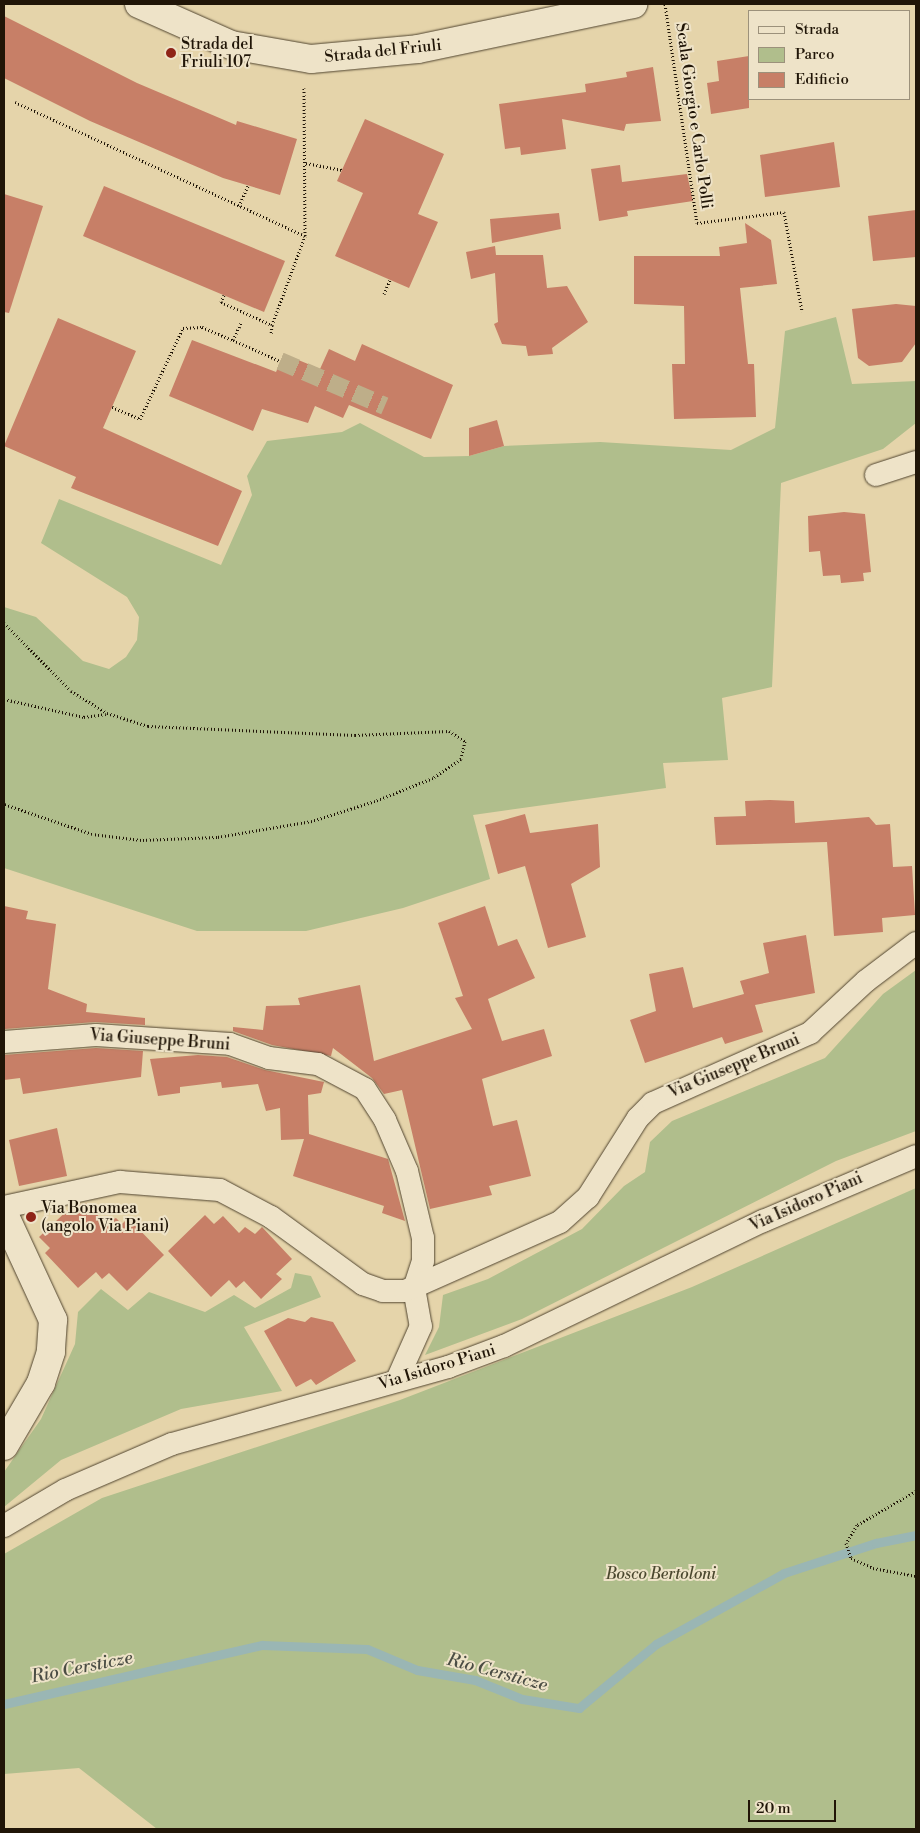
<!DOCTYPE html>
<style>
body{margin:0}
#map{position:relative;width:920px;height:1833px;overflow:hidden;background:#e5d4aa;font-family:"Libre Bodoni",serif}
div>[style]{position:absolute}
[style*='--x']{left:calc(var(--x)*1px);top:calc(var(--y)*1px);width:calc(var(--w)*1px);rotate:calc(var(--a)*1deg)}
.green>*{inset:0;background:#b0be8c}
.stream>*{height:9px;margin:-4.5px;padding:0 4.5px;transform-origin:4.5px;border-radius:4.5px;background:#9ab6b4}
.building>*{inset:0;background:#c77f67}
.pedestrian-tunnel>*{height:18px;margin-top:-9px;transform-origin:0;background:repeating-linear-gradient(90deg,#beae89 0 18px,transparent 0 27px)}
.path>*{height:3px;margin-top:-1.5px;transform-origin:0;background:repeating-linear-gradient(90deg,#201507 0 1px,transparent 0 3.5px)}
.roads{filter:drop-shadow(0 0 1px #514530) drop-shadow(0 0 1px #514530)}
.minor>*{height:22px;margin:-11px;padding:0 11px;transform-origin:11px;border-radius:11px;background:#eee3c8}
.tertiary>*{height:28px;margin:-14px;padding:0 14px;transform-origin:14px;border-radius:14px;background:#eee3c8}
.secondary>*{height:28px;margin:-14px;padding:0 14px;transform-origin:14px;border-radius:14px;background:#eee3c8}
.dots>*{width:14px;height:14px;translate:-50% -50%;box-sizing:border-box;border:2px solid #eee3c8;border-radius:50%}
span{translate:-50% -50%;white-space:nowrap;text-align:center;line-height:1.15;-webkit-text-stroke:4px #eee3c8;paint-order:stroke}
.poi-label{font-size:16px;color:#201507}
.left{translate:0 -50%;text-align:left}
.street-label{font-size:16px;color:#201507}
.park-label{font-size:16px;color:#4b482f;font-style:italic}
.water-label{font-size:18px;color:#4b4d44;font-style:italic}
.frame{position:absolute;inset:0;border:5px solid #201507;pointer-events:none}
.legend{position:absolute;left:748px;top:10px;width:162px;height:90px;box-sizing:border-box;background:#eee3c8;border:1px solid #9c917b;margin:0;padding:6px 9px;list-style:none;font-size:15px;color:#201507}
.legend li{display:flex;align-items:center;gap:10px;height:25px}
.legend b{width:25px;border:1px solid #9c917b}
.scale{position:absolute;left:748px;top:1800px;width:88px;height:22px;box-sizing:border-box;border:2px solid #201507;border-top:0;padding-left:6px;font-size:15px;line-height:18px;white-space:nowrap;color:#201507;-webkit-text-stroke:4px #eee3c8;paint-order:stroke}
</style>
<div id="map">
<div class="green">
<div style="clip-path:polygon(836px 317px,852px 384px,916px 381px,916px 423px,883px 449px,781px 483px,772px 687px,722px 698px,728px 760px,663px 763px,666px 788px,473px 815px,490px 879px,403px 908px,306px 931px,197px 931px,4px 868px,4px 607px,36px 617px,83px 661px,109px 669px,126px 657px,137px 640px,139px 617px,127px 597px,41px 543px,59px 499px,221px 565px,252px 495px,247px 476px,267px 441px,342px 432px,360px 423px,424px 457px,469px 456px,504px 446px,600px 442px,731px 450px,775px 428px,785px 331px)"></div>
<div style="clip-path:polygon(916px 970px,916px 1131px,836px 1161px,522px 1319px,425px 1355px,439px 1327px,443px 1295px,488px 1279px,582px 1229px,624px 1186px,645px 1172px,650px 1142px,672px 1121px,825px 1058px,883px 994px)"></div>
<div style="clip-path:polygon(916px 1188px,916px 1829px,157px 1829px,79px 1768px,4px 1774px,4px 1554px,102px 1498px,400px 1400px,692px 1287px)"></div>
<div style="clip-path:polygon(295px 1273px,311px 1276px,321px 1297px,244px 1327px,282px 1391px,181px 1409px,61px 1460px,4px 1507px,4px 1472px,41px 1419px,75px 1344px,78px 1312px,101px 1289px,128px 1310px,149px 1292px,205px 1312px,234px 1295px,255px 1308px,291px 1288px)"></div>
</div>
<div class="stream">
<div style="--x:4;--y:1704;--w:265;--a:-12.9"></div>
<div style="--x:262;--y:1645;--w:105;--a:2.2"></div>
<div style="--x:367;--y:1649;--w:54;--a:22.8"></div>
<div style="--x:417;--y:1670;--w:59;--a:9.8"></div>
<div style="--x:475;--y:1680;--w:51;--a:22"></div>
<div style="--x:522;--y:1699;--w:58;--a:9"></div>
<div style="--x:579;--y:1708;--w:100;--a:-39.7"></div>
<div style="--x:656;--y:1644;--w:146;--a:-29"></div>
<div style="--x:784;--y:1573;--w:97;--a:-18.1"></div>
<div style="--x:876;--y:1543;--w:41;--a:-11.3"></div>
</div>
<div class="building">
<div style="clip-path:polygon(4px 16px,137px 83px,236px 125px,237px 121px,297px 139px,280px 195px,223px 178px,90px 121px,4px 78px)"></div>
<div style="clip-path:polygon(749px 56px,749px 108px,711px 114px,707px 83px,719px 81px,717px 61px)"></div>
<div style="clip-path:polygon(653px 67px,661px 121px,626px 124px,624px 131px,562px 119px,566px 149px,521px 155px,520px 147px,505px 149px,499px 104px,586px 92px,585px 84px,627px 77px,626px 72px)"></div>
<div style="clip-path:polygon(365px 119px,444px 154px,418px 214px,438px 222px,409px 288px,335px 256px,363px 193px,337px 181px)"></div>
<div style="clip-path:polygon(834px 142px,840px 187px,765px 197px,760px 155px)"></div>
<div style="clip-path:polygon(620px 165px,622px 182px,687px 174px,693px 201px,627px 211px,628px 216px,599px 221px,591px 169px)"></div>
<div style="clip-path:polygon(104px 186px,285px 261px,264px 312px,83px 236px)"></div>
<div style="clip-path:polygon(4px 194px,43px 206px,9px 313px,4px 312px)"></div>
<div style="clip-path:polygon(916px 210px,916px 257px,873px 261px,868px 216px)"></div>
<div style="clip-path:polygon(559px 213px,561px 229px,492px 243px,490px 219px)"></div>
<div style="clip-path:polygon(745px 223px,771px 240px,777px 284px,740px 288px,748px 364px,754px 364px,756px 417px,674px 419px,672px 364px,685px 364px,684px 306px,634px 304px,634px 256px,720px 256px,719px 247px,747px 243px)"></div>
<div style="clip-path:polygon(495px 246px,496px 255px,543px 255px,547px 288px,567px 286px,588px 322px,552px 348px,553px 354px,528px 356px,526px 346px,502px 344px,494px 324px,498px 322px,495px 273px,471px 279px,466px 252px)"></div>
<div style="clip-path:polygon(896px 304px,916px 306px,916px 343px,902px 362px,869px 366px,858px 358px,852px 309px)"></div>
<div style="clip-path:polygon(58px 318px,136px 351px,103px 428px,242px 491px,218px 546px,71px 488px,76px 477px,4px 446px)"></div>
<div style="clip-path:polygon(192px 340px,276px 372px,284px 354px,320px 369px,329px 349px,355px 361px,362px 344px,453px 385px,431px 439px,349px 405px,343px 418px,315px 406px,308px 423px,262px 409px,253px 431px,169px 396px)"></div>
<div style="clip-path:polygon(497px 420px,504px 446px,469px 456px,469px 428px)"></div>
<div style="clip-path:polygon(844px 512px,865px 514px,871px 572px,863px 573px,864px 581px,841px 583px,840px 575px,823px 576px,820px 551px,809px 552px,808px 516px)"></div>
<div style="clip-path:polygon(770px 800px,794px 801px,795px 823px,869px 817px,876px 825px,890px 824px,893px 867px,912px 866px,915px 915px,882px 918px,883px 932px,834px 936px,827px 842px,716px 845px,714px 817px,746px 816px,745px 801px)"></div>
<div style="clip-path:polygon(525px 814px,530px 833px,598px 824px,600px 867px,571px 884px,586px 937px,548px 948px,525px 866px,498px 874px,485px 825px)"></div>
<div style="clip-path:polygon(4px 906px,28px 911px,26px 919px,56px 924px,48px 989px,87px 1004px,86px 1012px,145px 1018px,145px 1025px,95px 1022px,4px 1029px)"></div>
<div style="clip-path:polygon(485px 906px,498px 946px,517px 939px,535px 978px,488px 999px,502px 1041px,544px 1029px,552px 1056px,482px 1079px,493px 1126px,517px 1120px,531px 1176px,489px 1186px,492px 1195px,430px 1209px,402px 1090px,384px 1094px,372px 1078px,333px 1048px,331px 1056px,272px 1045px,233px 1031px,233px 1027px,263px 1030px,266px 1006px,300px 1005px,298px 998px,360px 985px,374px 1061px,472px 1029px,455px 998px,463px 996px,438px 923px)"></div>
<div style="clip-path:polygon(806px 935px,815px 993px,755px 1005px,763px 1032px,725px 1044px,722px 1037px,645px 1063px,630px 1020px,656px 1011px,649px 974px,683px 967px,693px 1008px,744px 994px,740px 981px,769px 973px,763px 943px)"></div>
<div style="clip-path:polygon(96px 1048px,143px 1051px,141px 1077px,23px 1094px,20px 1078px,4px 1080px,4px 1055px)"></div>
<div style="clip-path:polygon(198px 1055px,227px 1057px,265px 1070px,324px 1082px,321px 1093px,308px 1095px,309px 1134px,388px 1159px,405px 1221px,382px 1213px,384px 1206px,293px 1176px,304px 1139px,281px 1140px,280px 1108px,266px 1111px,258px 1084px,222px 1088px,221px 1082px,180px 1087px,180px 1093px,158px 1096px,150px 1059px)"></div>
<div style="clip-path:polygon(57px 1128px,67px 1176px,19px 1186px,9px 1140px)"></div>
<div style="clip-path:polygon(86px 1203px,105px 1223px,116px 1218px,122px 1224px,128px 1218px,164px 1255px,127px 1291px,109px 1273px,102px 1279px,96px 1272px,78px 1288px,45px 1253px,50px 1248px,39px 1237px,72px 1206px)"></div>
<div style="clip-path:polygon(205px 1215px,214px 1224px,223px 1216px,239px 1233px,245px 1227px,255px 1234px,262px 1227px,292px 1259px,276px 1274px,282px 1279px,261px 1299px,244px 1281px,236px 1288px,229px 1280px,211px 1297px,168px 1251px)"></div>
<div style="clip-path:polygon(311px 1317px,333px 1322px,356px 1361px,316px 1385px,311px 1379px,296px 1387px,264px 1331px,288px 1318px,305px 1322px)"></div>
</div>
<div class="pedestrian-tunnel">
<div style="--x:280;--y:361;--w:114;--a:23.2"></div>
</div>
<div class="path">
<div style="--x:665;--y:4;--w:221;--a:81.7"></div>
<div style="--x:697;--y:223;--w:88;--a:-7.2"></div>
<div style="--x:784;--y:212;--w:101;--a:79.7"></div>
<div style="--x:15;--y:102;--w:319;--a:24.8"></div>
<div style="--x:306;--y:163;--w:37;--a:11"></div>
<div style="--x:239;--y:206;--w:22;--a:-66"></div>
<div style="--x:384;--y:294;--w:15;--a:-67"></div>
<div style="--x:224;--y:295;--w:8;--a:113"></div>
<div style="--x:221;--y:302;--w:56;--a:24.3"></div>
<div style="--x:272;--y:325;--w:10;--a:96"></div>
<div style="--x:272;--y:325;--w:95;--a:-69.7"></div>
<div style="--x:305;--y:236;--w:148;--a:-90.4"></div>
<div style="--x:233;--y:340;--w:51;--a:24.1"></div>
<div style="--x:112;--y:407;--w:30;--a:23"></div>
<div style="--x:140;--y:419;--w:101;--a:-64.7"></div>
<div style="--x:183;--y:328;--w:19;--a:-3"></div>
<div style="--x:202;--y:327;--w:34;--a:23"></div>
<div style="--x:233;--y:340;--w:19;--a:-65"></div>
<div style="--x:4;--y:623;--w:95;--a:45.4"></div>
<div style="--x:71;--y:691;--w:42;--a:31.4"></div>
<div style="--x:107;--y:713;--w:43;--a:17.6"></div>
<div style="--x:148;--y:726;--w:207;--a:2.5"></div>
<div style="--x:355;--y:735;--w:94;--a:-2.4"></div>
<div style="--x:449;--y:731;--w:19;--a:32"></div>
<div style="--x:465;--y:741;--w:18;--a:103"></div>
<div style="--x:461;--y:759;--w:34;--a:146"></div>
<div style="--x:433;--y:778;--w:62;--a:158.4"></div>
<div style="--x:375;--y:801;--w:66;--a:162.4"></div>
<div style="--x:312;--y:821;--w:96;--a:170.4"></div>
<div style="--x:217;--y:837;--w:76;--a:177.7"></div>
<div style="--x:141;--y:840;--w:49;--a:-173"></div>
<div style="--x:92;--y:834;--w:93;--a:-161.2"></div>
<div style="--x:4;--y:699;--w:82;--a:12.7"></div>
<div style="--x:84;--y:717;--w:22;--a:-8"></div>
<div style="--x:916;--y:1491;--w:68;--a:150"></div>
<div style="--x:857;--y:1525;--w:21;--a:121"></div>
<div style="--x:846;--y:1543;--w:16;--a:72"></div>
<div style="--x:851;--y:1558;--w:24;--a:24"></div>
<div style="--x:873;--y:1568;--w:44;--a:10.5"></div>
</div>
<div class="roads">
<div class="minor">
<div style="--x:876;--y:475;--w:42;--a:-18"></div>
<div style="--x:4;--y:1042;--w:92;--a:-4.4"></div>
<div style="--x:96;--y:1035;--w:134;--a:3.8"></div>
<div style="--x:230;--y:1044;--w:41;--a:19.7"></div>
<div style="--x:269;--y:1058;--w:49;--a:7"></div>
<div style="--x:318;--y:1064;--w:53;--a:28"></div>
<div style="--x:365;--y:1089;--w:37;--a:57"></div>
<div style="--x:385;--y:1120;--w:56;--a:66.7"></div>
<div style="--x:407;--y:1171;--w:69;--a:76.6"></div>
<div style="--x:423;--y:1238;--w:23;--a:90"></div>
<div style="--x:423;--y:1261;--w:28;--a:108"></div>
<div style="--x:414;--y:1288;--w:39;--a:80"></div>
<div style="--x:421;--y:1326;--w:59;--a:114"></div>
<div style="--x:4;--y:1207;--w:119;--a:-12.2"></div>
<div style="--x:120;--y:1182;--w:100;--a:4.6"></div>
<div style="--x:220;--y:1190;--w:58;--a:27.9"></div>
<div style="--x:271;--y:1217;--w:114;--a:36.1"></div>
<div style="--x:363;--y:1284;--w:21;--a:19"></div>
<div style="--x:383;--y:1291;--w:22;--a:0"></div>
<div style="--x:405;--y:1291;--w:170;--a:-24"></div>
<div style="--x:560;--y:1222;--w:38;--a:-42"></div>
<div style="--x:588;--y:1197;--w:93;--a:-57.7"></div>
<div style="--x:638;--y:1118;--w:21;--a:-45"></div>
<div style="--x:653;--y:1103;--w:172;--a:-24"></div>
<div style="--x:810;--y:1033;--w:76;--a:-42.9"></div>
<div style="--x:866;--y:981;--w:63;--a:-37.2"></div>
<div style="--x:4;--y:1526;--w:71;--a:-30.5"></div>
<div style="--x:65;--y:1490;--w:116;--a:-23.3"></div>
<div style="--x:172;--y:1444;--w:287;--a:-15.6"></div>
<div style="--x:448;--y:1367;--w:60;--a:-20.6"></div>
<div style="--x:504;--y:1346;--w:288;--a:-25.8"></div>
<div style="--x:763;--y:1221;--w:166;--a:-23"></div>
</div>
<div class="tertiary">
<div style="--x:4;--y:1214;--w:117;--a:65.2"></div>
<div style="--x:53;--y:1320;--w:32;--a:94"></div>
<div style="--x:51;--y:1352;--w:33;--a:108"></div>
<div style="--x:41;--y:1383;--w:73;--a:120.4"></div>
</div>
<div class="secondary">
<div style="--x:139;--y:4;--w:101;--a:24"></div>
<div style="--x:231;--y:45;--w:81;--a:9.9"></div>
<div style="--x:311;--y:59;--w:107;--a:-5.3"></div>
<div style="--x:418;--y:49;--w:220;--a:-11.8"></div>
</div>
</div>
<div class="dots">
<div style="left:171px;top:53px;background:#8f2418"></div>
<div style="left:31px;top:1217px;background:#8f2418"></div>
</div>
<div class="poi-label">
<span class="left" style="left:181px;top:53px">Strada del<br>Friuli 107</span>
<span class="left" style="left:41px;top:1217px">Via Bonomea<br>(angolo Via Piani)</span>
</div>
<div class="street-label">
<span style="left:383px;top:51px;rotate:-6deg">Strada del Friuli</span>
<span style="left:694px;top:116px;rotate:82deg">Scala Giorgio e Carlo Polli</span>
<span style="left:160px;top:1040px;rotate:4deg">Via Giuseppe Bruni</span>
<span style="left:734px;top:1066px;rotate:-23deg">Via Giuseppe Bruni</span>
<span style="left:806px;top:1202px;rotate:-24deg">Via Isidoro Piani</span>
<span style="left:437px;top:1367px;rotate:-17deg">Via Isidoro Piani</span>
</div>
<div class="park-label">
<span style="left:661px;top:1574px">Bosco Bertoloni</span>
</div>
<div class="water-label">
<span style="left:82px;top:1668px;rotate:-11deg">Rio Cersticze</span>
<span style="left:497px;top:1673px;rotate:15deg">Rio Cersticze</span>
</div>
<div class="frame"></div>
<ul class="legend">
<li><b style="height:6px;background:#eee3c8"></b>Strada</li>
<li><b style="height:14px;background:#b0be8c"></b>Parco</li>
<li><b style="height:14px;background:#c77f67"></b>Edificio</li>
</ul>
<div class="scale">20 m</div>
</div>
